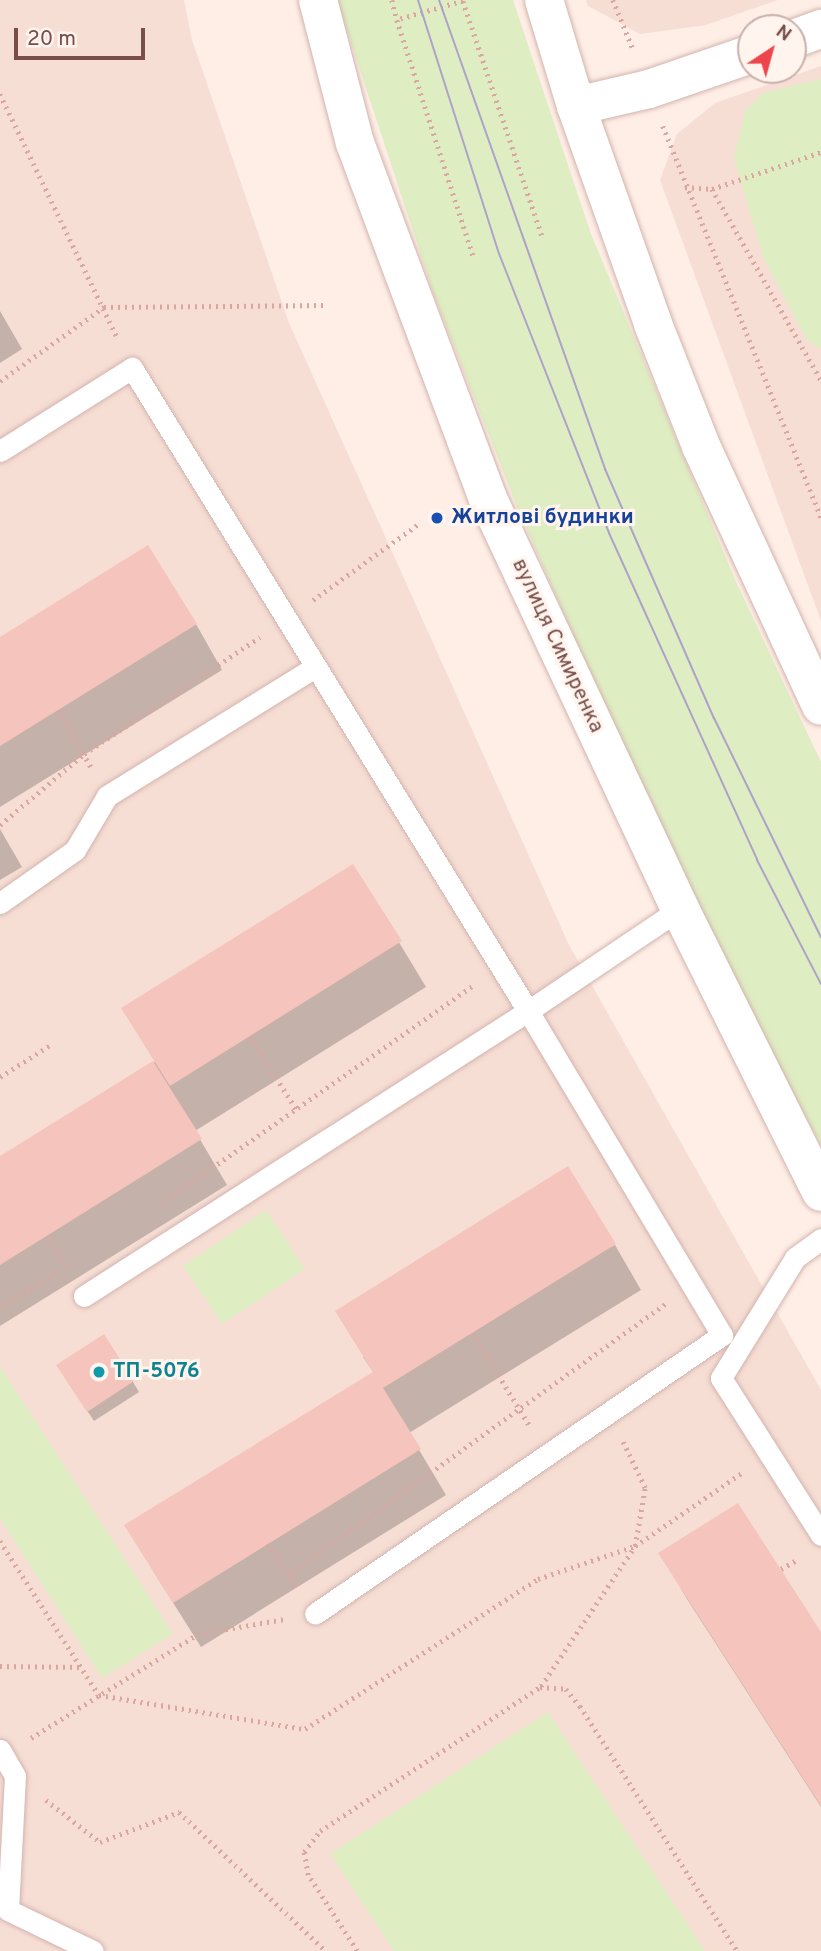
<!DOCTYPE html>
<meta charset="utf-8">
<style>
body{margin:0}
#map{position:relative;width:821px;height:1951px;overflow:hidden;background:#feeee6;font-family:Overpass,sans-serif}
div>[style]{position:absolute}
[style*='--x']{left:calc(var(--x)*1px);top:calc(var(--y)*1px);width:calc(var(--w)*1px);rotate:calc(var(--a)*1deg)}
.residential>*{inset:0;background:#f6ded4}
.green>*{inset:0;background:#dfedc3}
.shadow>*{inset:0;background:#0003}
.building>*{inset:0;background:#f5c4bc}
.path>*{height:4.5px;margin-top:-2.25px;transform-origin:0;background:repeating-linear-gradient(90deg,#daa69f 0 2px,transparent 0 7px)}
.roads{filter:drop-shadow(0 0 2px #d3b4ae) drop-shadow(0 0 2px #d3b4ae)}
.service>*{height:21px;margin:-10.5px;padding:0 10.5px;transform-origin:10.5px;border-radius:10.5px;background:#fff}
.tertiary>*{height:38px;margin:-19px;padding:0 19px;transform-origin:19px;border-radius:19px;background:#fff}
.tram>*{height:2px;margin:-1px;padding:0 1px;transform-origin:1px;border-radius:1px;background:#ada3c9}
.dots>*{width:19px;height:19px;translate:-50% -50%;box-sizing:border-box;border:4px solid #fff4ee;border-radius:50%}
span{translate:-50% -50%;white-space:nowrap;text-align:center;line-height:1.15;-webkit-text-stroke:6px #fff4ee;paint-order:stroke}
.transit-label{font-size:21px;color:#164399;font-weight:700}
.left{translate:0 -50%;text-align:left}
.street-label{font-size:21px;color:#794d49}
.culture-label{font-size:21px;color:#0d838f;font-weight:700}
.north{position:absolute;left:737px;top:14px;width:70px;height:70px;box-sizing:border-box;background:#fff4ee;border:2px solid #c9b1ac;border-radius:50%;rotate:36deg;font-size:19px;font-weight:700;line-height:28px;text-align:center;color:#794d49}
.north::after{content:'';display:block;margin:auto;width:24px;height:32px;background:#ee444b;clip-path:polygon(50% 0,100% 100%,50% 72%,0 100%)}
.scale{position:absolute;left:14px;top:28px;width:131px;height:32px;box-sizing:border-box;border:4px solid #794d49;border-top:0;padding-left:9px;font-size:21px;line-height:24px;white-space:nowrap;color:#794d49;-webkit-text-stroke:5px #fff4ee;paint-order:stroke}
</style>
<div id="map">
<div class="residential">
<div style="clip-path:polygon(0 0,184px 0,192px 40px,289px 323px,569px 945px,821px 1390px,821px 1951px,0 1951px)"></div>
<div style="clip-path:polygon(586px 0,778px 0,706px 25px,640px 34px,588px 6px)"></div>
<div style="clip-path:polygon(821px 66px,821px 621px,660px 180px,677px 134px,715px 103px)"></div>
</div>
<div class="green">
<div style="clip-path:polygon(337px 0,513px 0,591px 234px,736px 582px,821px 762px,821px 1145px,746px 1006px,625px 753px,517px 507px,434px 295px)"></div>
<div style="clip-path:polygon(821px 79px,821px 349px,807px 340px,764px 259px,734px 159px,745px 111px,763px 93px)"></div>
<div style="clip-path:polygon(266px 1210px,305px 1269px,222px 1324px,183px 1266px)"></div>
<div style="clip-path:polygon(0 1366px,173px 1634px,102px 1678px,0 1518px)"></div>
<div style="clip-path:polygon(548px 1712px,705px 1951px,394px 1951px,330px 1854px)"></div>
</div>
<div class="shadow">
<div style="clip-path:polygon(0 311px,22px 349px,0 363px)"></div>
<div style="clip-path:polygon(196px 624px,222px 670px,0 807px,0 639px)"></div>
<div style="clip-path:polygon(0 829px,22px 867px,0 880px)"></div>
<div style="clip-path:polygon(353px 866px,426px 987px,195px 1131px,227px 1185px,0 1326px,0 1158px,155px 1062px,123px 1008px)"></div>
<div style="clip-path:polygon(615px 1245px,641px 1290px,409px 1433px,446px 1495px,201px 1647px,153px 1571px,374px 1373px,363px 1357px)"></div>
<div style="clip-path:polygon(64px 1376px,133px 1382px,139px 1392px,94px 1421px)"></div>
<div style="clip-path:polygon(661px 1554px,821px 1635px,821px 1807px,687px 1599px)"></div>
</div>
<div class="building">
<div style="clip-path:polygon(148px 545px,197px 624px,0 746px,0 637px)"></div>
<div style="clip-path:polygon(353px 864px,402px 941px,170px 1086px,121px 1008px)"></div>
<div style="clip-path:polygon(153px 1061px,202px 1139px,0 1265px,0 1156px)"></div>
<div style="clip-path:polygon(568px 1166px,616px 1244px,383px 1388px,421px 1449px,173px 1603px,124px 1525px,373px 1372px,335px 1311px)"></div>
<div style="clip-path:polygon(104px 1334px,134px 1381px,87px 1412px,56px 1365px)"></div>
<div style="clip-path:polygon(738px 1503px,821px 1632px,821px 1806px,658px 1553px)"></div>
</div>
<div class="path">
<div style="--x:392;--y:0;--w:21;--a:76"></div>
<div style="--x:613;--y:0;--w:53;--a:67.8"></div>
<div style="--x:463;--y:1;--w:69;--a:163.9"></div>
<div style="--x:397;--y:20;--w:250;--a:72.1"></div>
<div style="--x:463;--y:1;--w:248;--a:71.4"></div>
<div style="--x:0;--y:94;--w:272;--a:64.3"></div>
<div style="--x:663;--y:126;--w:423;--a:68"></div>
<div style="--x:685;--y:187;--w:27;--a:4"></div>
<div style="--x:712;--y:189;--w:115;--a:-18.7"></div>
<div style="--x:712;--y:189;--w:220;--a:60.3"></div>
<div style="--x:0;--y:381;--w:128;--a:-35.4"></div>
<div style="--x:104;--y:307;--w:219;--a:-0.5"></div>
<div style="--x:313;--y:600;--w:133;--a:-35.8"></div>
<div style="--x:59;--y:710;--w:65;--a:60.7"></div>
<div style="--x:0;--y:825;--w:110;--a:-40.2"></div>
<div style="--x:84;--y:754;--w:211;--a:-33.6"></div>
<div style="--x:250;--y:1036;--w:90;--a:57.7"></div>
<div style="--x:0;--y:1077;--w:62;--a:-32.4"></div>
<div style="--x:160;--y:1204;--w:383;--a:-34.9"></div>
<div style="--x:47;--y:1236;--w:37;--a:57"></div>
<div style="--x:0;--y:1307;--w:69;--a:-31.4"></div>
<div style="--x:473;--y:1333;--w:111;--a:58.6"></div>
<div style="--x:0;--y:1541;--w:183;--a:57.3"></div>
<div style="--x:99;--y:1695;--w:209;--a:9.4"></div>
<div style="--x:305;--y:1729;--w:277;--a:-32.8"></div>
<div style="--x:538;--y:1579;--w:102;--a:-18.8"></div>
<div style="--x:635;--y:1546;--w:131;--a:-34.4"></div>
<div style="--x:267;--y:1544;--w:54;--a:54.8"></div>
<div style="--x:781;--y:1569;--w:20;--a:-30"></div>
<div style="--x:288;--y:1575;--w:466;--a:-35.7"></div>
<div style="--x:0;--y:1666;--w:81;--a:0.7"></div>
<div style="--x:541;--y:1686;--w:169;--a:-56.1"></div>
<div style="--x:635;--y:1546;--w:59;--a:-80.2"></div>
<div style="--x:645;--y:1488;--w:51;--a:-115.6"></div>
<div style="--x:31;--y:1738;--w:197;--a:-31.9"></div>
<div style="--x:198;--y:1634;--w:88;--a:-9.8"></div>
<div style="--x:46;--y:1800;--w:68;--a:37.9"></div>
<div style="--x:100;--y:1842;--w:85;--a:-20.8"></div>
<div style="--x:179;--y:1812;--w:202;--a:43.4"></div>
<div style="--x:357;--y:1951;--w:90;--a:-122.8"></div>
<div style="--x:308;--y:1875;--w:23;--a:-100"></div>
<div style="--x:304;--y:1852;--w:26;--a:-53"></div>
<div style="--x:320;--y:1831;--w:263;--a:-33.2"></div>
<div style="--x:540;--y:1687;--w:26;--a:4"></div>
<div style="--x:566;--y:1689;--w:22;--a:51"></div>
<div style="--x:580;--y:1706;--w:291;--a:57.3"></div>
</div>
<div class="roads">
<div class="service">
<div style="--x:0;--y:451;--w:156;--a:-32.2"></div>
<div style="--x:132;--y:368;--w:755;--a:58.37"></div>
<div style="--x:528;--y:1011;--w:183;--a:-33.9"></div>
<div style="--x:0;--y:903;--w:92;--a:-35.2"></div>
<div style="--x:75;--y:850;--w:63;--a:-59.3"></div>
<div style="--x:107;--y:796;--w:245;--a:-31.8"></div>
<div style="--x:821;--y:1239;--w:32;--a:144"></div>
<div style="--x:795;--y:1258;--w:141;--a:121.7"></div>
<div style="--x:721;--y:1378;--w:186;--a:57.5"></div>
<div style="--x:84;--y:1296;--w:528;--a:-32.7"></div>
<div style="--x:528;--y:1011;--w:378;--a:59.1"></div>
<div style="--x:722;--y:1335;--w:493;--a:145.6"></div>
<div style="--x:0;--y:1750;--w:30;--a:60"></div>
<div style="--x:15;--y:1776;--w:134;--a:93"></div>
<div style="--x:8;--y:1910;--w:94;--a:25.8"></div>
</div>
<div class="tertiary">
<div style="--x:318;--y:0;--w:148;--a:75.5"></div>
<div style="--x:355;--y:143;--w:380;--a:69.5"></div>
<div style="--x:488;--y:499;--w:453;--a:64.9"></div>
<div style="--x:680;--y:909;--w:316;--a:63.5"></div>
<div style="--x:544;--y:0;--w:111;--a:73.2"></div>
<div style="--x:576;--y:106;--w:231;--a:70.5"></div>
<div style="--x:653;--y:324;--w:131;--a:68.5"></div>
<div style="--x:701;--y:446;--w:286;--a:65.2"></div>
<div style="--x:793;--y:39;--w:30;--a:-20"></div>
<div style="--x:576;--y:106;--w:75;--a:-13.1"></div>
<div style="--x:649;--y:89;--w:108;--a:-18.9"></div>
</div>
</div>
<div class="tram">
<div style="--x:418;--y:0;--w:263;--a:72.3"></div>
<div style="--x:498;--y:251;--w:303;--a:68.5"></div>
<div style="--x:609;--y:533;--w:359;--a:65.6"></div>
<div style="--x:757;--y:860;--w:140;--a:62.7"></div>
<div style="--x:439;--y:0;--w:498;--a:70.5"></div>
<div style="--x:605;--y:469;--w:272;--a:66.4"></div>
<div style="--x:714;--y:718;--w:244;--a:64"></div>
</div>
<div class="dots">
<div style="left:437px;top:518px;background:#1a4fb4"></div>
<div style="left:99px;top:1372px;background:#0f9aa8"></div>
</div>
<div class="transit-label">
<span class="left" style="left:451px;top:518px">Житлові будинки</span>
</div>
<div class="street-label">
<span style="left:557px;top:646px;rotate:65deg">вулиця Симиренка</span>
</div>
<div class="culture-label">
<span class="left" style="left:113px;top:1372px">ТП-5076</span>
</div>
<div class="north">N</div>
<div class="scale">20 m</div>
</div>
